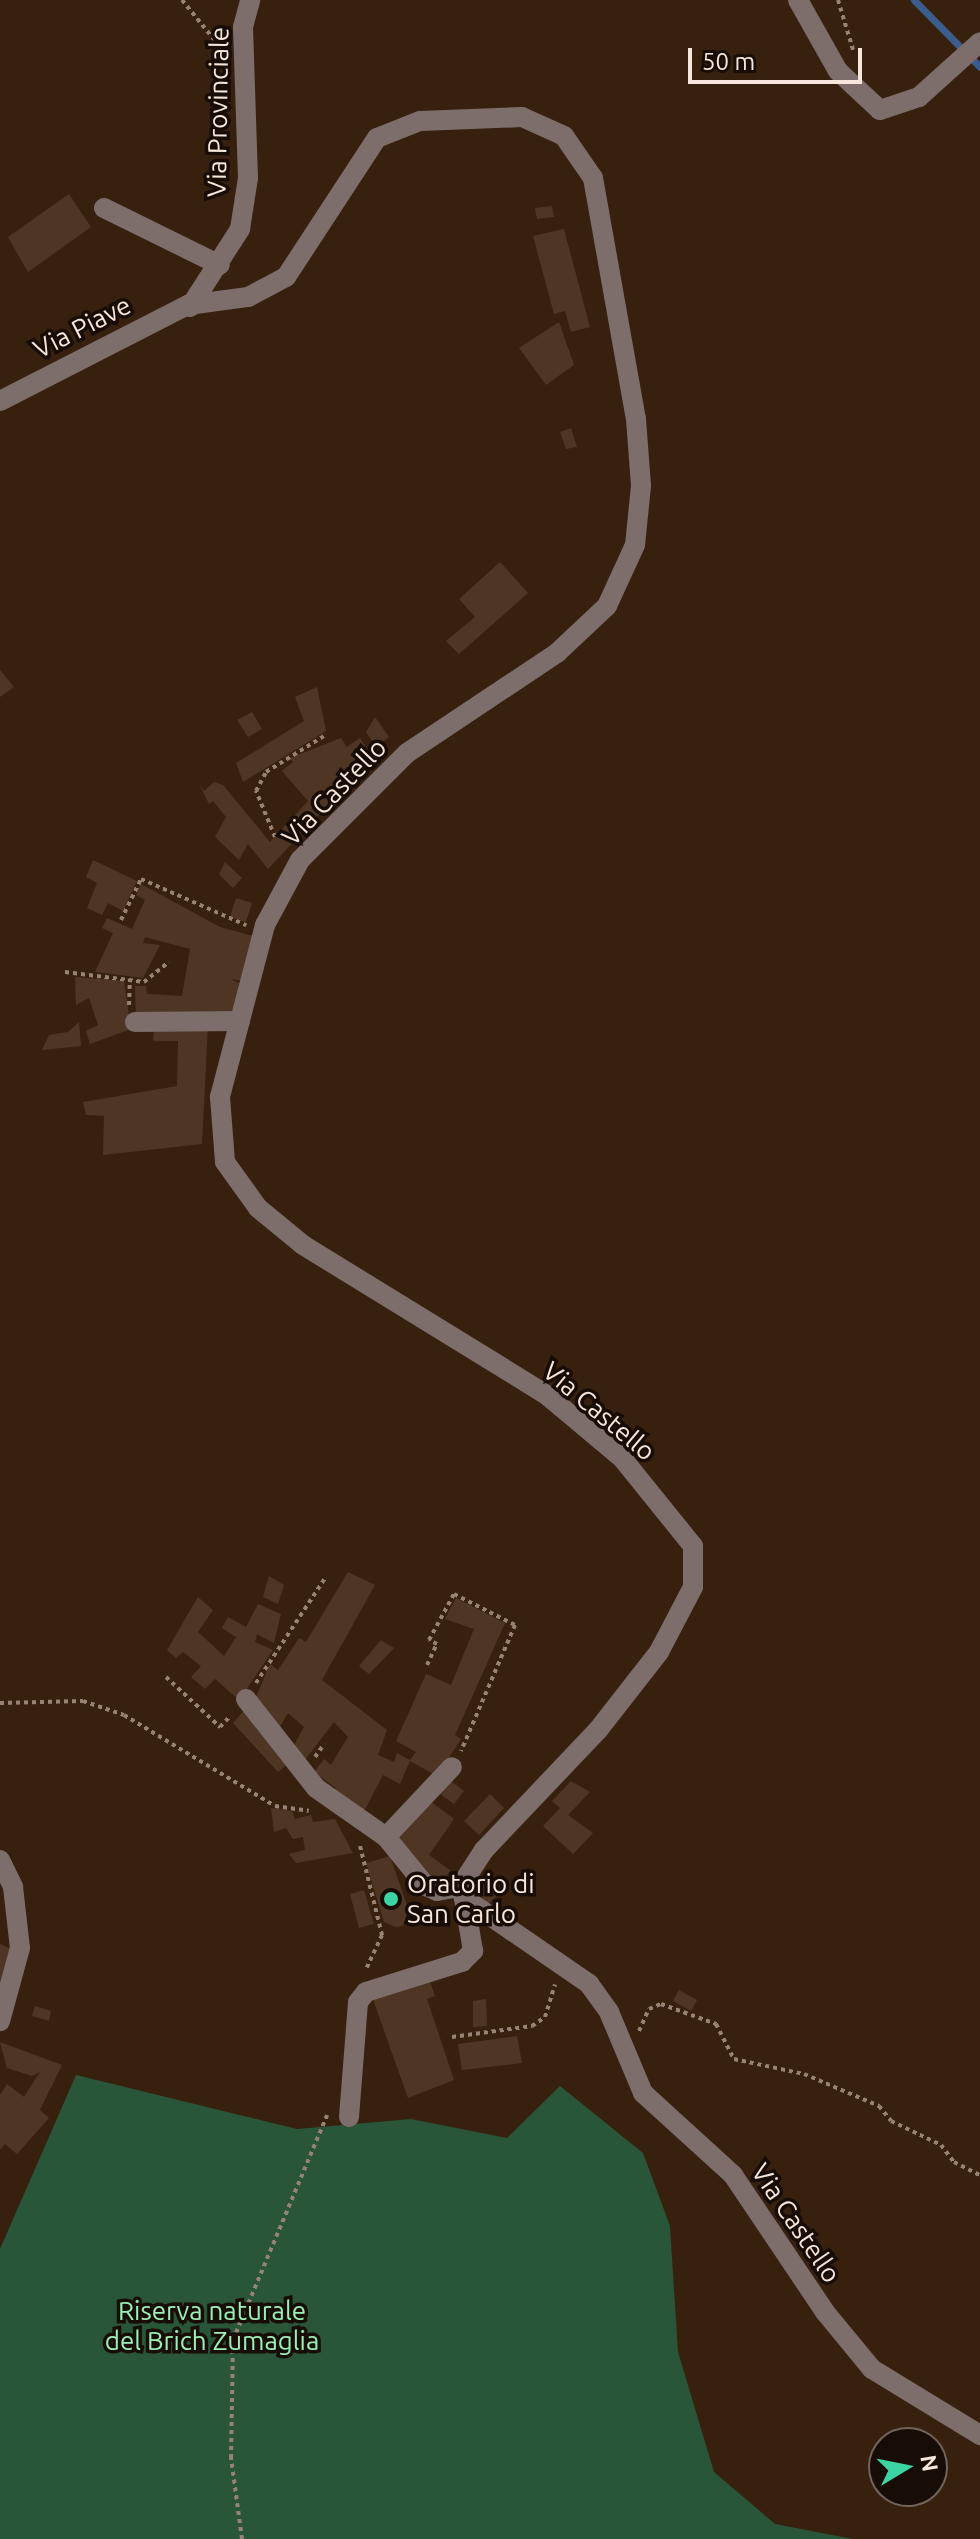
<!DOCTYPE html>
<style>
body{margin:0}
#map{position:relative;width:980px;height:2539px;overflow:hidden;background:#38200f;font-family:Ubuntu,sans-serif}
div>[style]{position:absolute}
[style*='--x']{left:calc(var(--x)*1px);top:calc(var(--y)*1px);width:calc(var(--w)*1px);rotate:calc(var(--a)*1deg)}
.green>*{inset:0;background:#295538}
.stream>*{height:7px;margin:-3.5px;padding:0 3.5px;transform-origin:3.5px;border-radius:3.5px;background:#3a5d8d}
.building>*{inset:0;background:#4f3624}
.path>*{height:4px;margin-top:-2px;transform-origin:0;background:repeating-linear-gradient(90deg,#978375 0 4px,transparent 0 8px)}
.minor>*{height:20px;margin:-10px;padding:0 10px;transform-origin:10px;border-radius:10px;background:#7d6d6b}
.dots>*{width:22px;height:22px;translate:-50% -50%;box-sizing:border-box;border:4px solid #170d06;border-radius:50%}
span{translate:-50% -50%;white-space:nowrap;text-align:center;line-height:1.15;-webkit-text-stroke:7px #170d06;paint-order:stroke}
.street-label{font-size:26px;color:#f7e6db}
.poi-label{font-size:26px;color:#f7e6db}
.left{translate:0 -50%;text-align:left}
.park-label{font-size:26px;color:#9aefb3}
.north{position:absolute;left:868px;top:2427px;width:80px;height:80px;box-sizing:border-box;background:#170d06;border:2px solid #71645b;border-radius:50%;rotate:80deg;font-size:22px;font-weight:700;line-height:32px;text-align:center;color:#f7e6db}
.north::after{content:'';display:block;margin:auto;width:28px;height:36px;background:#3dd4a3;clip-path:polygon(50% 0,100% 100%,50% 72%,0 100%)}
.scale{position:absolute;left:688px;top:48px;width:174px;height:36px;box-sizing:border-box;border:4px solid #f7e6db;border-top:0;padding-left:10px;font-size:24px;line-height:28px;white-space:nowrap;color:#f7e6db;-webkit-text-stroke:6px #170d06;paint-order:stroke}
</style>
<div id="map">
<div class="green">
<div style="clip-path:polygon(76px 2075px,297px 2129px,411px 2119px,507px 2138px,560px 2086px,643px 2153px,670px 2226px,678px 2352px,714px 2472px,775px 2524px,853px 2539px,0 2539px,0 2249px)"></div>
</div>
<div class="stream">
<div style="--x:914;--y:0;--w:94;--a:45.4"></div>
</div>
<div class="building">
<div style="clip-path:polygon(69px 194px,91px 227px,28px 272px,8px 237px)"></div>
<div style="clip-path:polygon(552px 206px,554px 217px,537px 219px,535px 208px)"></div>
<div style="clip-path:polygon(564px 229px,590px 327px,571px 332px,565px 311px,554px 314px,533px 236px)"></div>
<div style="clip-path:polygon(559px 322px,574px 365px,546px 385px,519px 348px)"></div>
<div style="clip-path:polygon(571px 428px,577px 447px,566px 449px,560px 432px)"></div>
<div style="clip-path:polygon(500px 562px,528px 593px,459px 654px,446px 641px,475px 617px,459px 599px)"></div>
<div style="clip-path:polygon(0 670px,14px 687px,0 697px)"></div>
<div style="clip-path:polygon(317px 687px,326px 731px,243px 782px,236px 763px,304px 721px,295px 697px)"></div>
<div style="clip-path:polygon(252px 712px,262px 729px,248px 737px,237px 720px)"></div>
<div style="clip-path:polygon(375px 717px,389px 737px,376px 747px,366px 732px)"></div>
<div style="clip-path:polygon(341px 738px,347px 747px,360px 738px,371px 755px,336px 784px,341px 791px,268px 869px,248px 844px,239px 860px,215px 837px,226px 817px,213px 801px,209px 804px,199px 784px,204px 791px,214px 782px,223px 785px,270px 842px,308px 801px,282px 771px,293px 762px,290px 758px)"></div>
<div style="clip-path:polygon(93px 860px,137px 881px,123px 911px,108px 903px,102px 915px,87px 908px,97px 883px,86px 877px)"></div>
<div style="clip-path:polygon(225px 862px,242px 878px,233px 888px,219px 874px)"></div>
<div style="clip-path:polygon(141px 884px,220px 927px,253px 936px,243px 981px,230px 979px,242px 984px,235px 1018px,136px 1017px,135px 986px,146px 986px,147px 994px,182px 996px,190px 949px,145px 937px,143px 943px,160px 945px,143px 978px,95px 972px,113px 933px,102px 928px,107px 918px,132px 929px,145px 900px,136px 895px)"></div>
<div style="clip-path:polygon(236px 898px,252px 903px,246px 922px,230px 917px)"></div>
<div style="clip-path:polygon(75px 977px,124px 981px,131px 1029px,90px 1044px,86px 1031px,98px 1025px,89px 998px,76px 1005px)"></div>
<div style="clip-path:polygon(79px 1022px,81px 1046px,42px 1050px,49px 1035px,68px 1032px)"></div>
<div style="clip-path:polygon(154px 1025px,208px 1025px,202px 1144px,103px 1155px,104px 1116px,86px 1115px,83px 1102px,177px 1086px,178px 1041px,153px 1041px)"></div>
<div style="clip-path:polygon(348px 1572px,375px 1585px,322px 1680px,387px 1730px,378px 1755px,394px 1762px,397px 1753px,410px 1760px,416px 1752px,396px 1741px,426px 1674px,451px 1685px,474px 1629px,445px 1619px,456px 1598px,505px 1623px,455px 1735px,461px 1739px,437px 1776px,410px 1761px,400px 1784px,383px 1775px,361px 1817px,331px 1795px,336px 1788px,314px 1772px,324px 1759px,331px 1765px,348px 1737px,334px 1722px,305px 1760px,293px 1747px,304px 1727px,288px 1713px,278px 1730px,253px 1704px,270px 1664px,278px 1670px,299px 1638px,306px 1642px)"></div>
<div style="clip-path:polygon(269px 1576px,284px 1585px,278px 1604px,263px 1597px)"></div>
<div style="clip-path:polygon(198px 1597px,213px 1610px,198px 1632px,224px 1656px,236px 1637px,222px 1628px,228px 1617px,246px 1627px,258px 1604px,281px 1614px,274px 1643px,257px 1634px,255px 1642px,273px 1650px,239px 1700px,215px 1679px,205px 1689px,191px 1677px,201px 1666px,183px 1652px,176px 1658px,167px 1650px)"></div>
<div style="clip-path:polygon(381px 1640px,394px 1648px,369px 1674px,359px 1666px)"></div>
<div style="clip-path:polygon(247px 1707px,291px 1761px,278px 1772px,233px 1723px)"></div>
<div style="clip-path:polygon(451px 1781px,464px 1791px,454px 1804px,440px 1794px)"></div>
<div style="clip-path:polygon(571px 1781px,590px 1792px,568px 1815px,593px 1833px,573px 1854px,543px 1826px,560px 1808px,552px 1801px)"></div>
<div style="clip-path:polygon(490px 1794px,504px 1808px,479px 1835px,464px 1821px)"></div>
<div style="clip-path:polygon(426px 1798px,454px 1819px,429px 1855px,451px 1871px,438px 1885px,395px 1843px)"></div>
<div style="clip-path:polygon(271px 1808px,292px 1811px,295px 1819px,311px 1815px,313px 1822px,335px 1819px,353px 1853px,296px 1863px,289px 1854px,305px 1850px,303px 1837px,293px 1839px,286px 1828px,274px 1832px)"></div>
<div style="clip-path:polygon(390px 1856px,409px 1911px,403px 1926px,395px 1927px,384px 1922px,366px 1863px)"></div>
<div style="clip-path:polygon(488px 1878px,501px 1892px,488px 1904px,475px 1889px)"></div>
<div style="clip-path:polygon(364px 1890px,374px 1924px,359px 1928px,350px 1894px)"></div>
<div style="clip-path:polygon(0 1944px,14px 1950px,0 1984px)"></div>
<div style="clip-path:polygon(428px 1976px,435px 1996px,427px 1999px,454px 2080px,408px 2098px,371px 1994px)"></div>
<div style="clip-path:polygon(679px 1990px,697px 2000px,691px 2011px,673px 2001px)"></div>
<div style="clip-path:polygon(486px 1999px,487px 2026px,473px 2027px,473px 2001px)"></div>
<div style="clip-path:polygon(35px 2006px,51px 2011px,49px 2021px,32px 2016px)"></div>
<div style="clip-path:polygon(517px 2036px,522px 2063px,462px 2070px,458px 2044px)"></div>
<div style="clip-path:polygon(0 2042px,62px 2065px,40px 2110px,49px 2118px,17px 2154px,5px 2144px,0 2150px,0 2095px,7px 2084px,24px 2097px,40px 2072px,32px 2076px,7px 2068px)"></div>
</div>
<div class="path">
<div style="--x:182;--y:0;--w:62;--a:50.9"></div>
<div style="--x:838;--y:0;--w:55;--a:73.2"></div>
<div style="--x:275;--y:837;--w:50;--a:-112.4"></div>
<div style="--x:256;--y:791;--w:21;--a:-62"></div>
<div style="--x:266;--y:772;--w:68;--a:-31.8"></div>
<div style="--x:121;--y:920;--w:46;--a:-64"></div>
<div style="--x:141;--y:879;--w:115;--a:23.7"></div>
<div style="--x:65;--y:972;--w:80;--a:7.2"></div>
<div style="--x:144;--y:982;--w:32;--a:-39"></div>
<div style="--x:129;--y:1005;--w:26;--a:-88"></div>
<div style="--x:427;--y:1665;--w:23;--a:-65"></div>
<div style="--x:437;--y:1644;--w:9;--a:-153"></div>
<div style="--x:429;--y:1640;--w:52;--a:-61.5"></div>
<div style="--x:454;--y:1594;--w:68;--a:26.9"></div>
<div style="--x:515;--y:1625;--w:137;--a:113.2"></div>
<div style="--x:166;--y:1677;--w:74;--a:42.8"></div>
<div style="--x:220;--y:1727;--w:16;--a:-47"></div>
<div style="--x:256;--y:1683;--w:127;--a:-56.6"></div>
<div style="--x:0;--y:1703;--w:83;--a:-1.4"></div>
<div style="--x:83;--y:1701;--w:43;--a:18.9"></div>
<div style="--x:124;--y:1715;--w:176;--a:31.1"></div>
<div style="--x:275;--y:1806;--w:34;--a:8"></div>
<div style="--x:315;--y:1757;--w:16;--a:-55"></div>
<div style="--x:360;--y:1846;--w:92;--a:76.1"></div>
<div style="--x:382;--y:1935;--w:38;--a:115"></div>
<div style="--x:639;--y:2031;--w:24;--a:-66"></div>
<div style="--x:649;--y:2009;--w:13;--a:-23"></div>
<div style="--x:661;--y:2004;--w:59;--a:20"></div>
<div style="--x:716;--y:2024;--w:39;--a:63"></div>
<div style="--x:734;--y:2059;--w:72;--a:12.1"></div>
<div style="--x:804;--y:2074;--w:82;--a:23.1"></div>
<div style="--x:879;--y:2106;--w:19;--a:51"></div>
<div style="--x:891;--y:2121;--w:55;--a:25.6"></div>
<div style="--x:941;--y:2145;--w:21;--a:53"></div>
<div style="--x:954;--y:2162;--w:29;--a:27"></div>
<div style="--x:452;--y:2037;--w:81;--a:-7.8"></div>
<div style="--x:532;--y:2026;--w:16;--a:-35"></div>
<div style="--x:545;--y:2017;--w:34;--a:-73"></div>
<div style="--x:242;--y:2539;--w:82;--a:-97.7"></div>
<div style="--x:231;--y:2458;--w:118;--a:-89"></div>
<div style="--x:233;--y:2340;--w:244;--a:-67.3"></div>
</div>
<div class="minor">
<div style="--x:798;--y:0;--w:81;--a:60.6"></div>
<div style="--x:838;--y:71;--w:57;--a:42.9"></div>
<div style="--x:880;--y:110;--w:41;--a:-18.4"></div>
<div style="--x:919;--y:97;--w:82;--a:-42"></div>
<div style="--x:104;--y:208;--w:129;--a:26.2"></div>
<div style="--x:190;--y:307;--w:93;--a:-57.3"></div>
<div style="--x:240;--y:229;--w:52;--a:-81.1"></div>
<div style="--x:248;--y:178;--w:151;--a:-91.9"></div>
<div style="--x:243;--y:27;--w:28;--a:-75"></div>
<div style="--x:0;--y:401;--w:211;--a:-27.1"></div>
<div style="--x:188;--y:305;--w:61;--a:-7.6"></div>
<div style="--x:248;--y:297;--w:43;--a:-27.8"></div>
<div style="--x:286;--y:277;--w:166;--a:-56.8"></div>
<div style="--x:377;--y:138;--w:46;--a:-21.6"></div>
<div style="--x:420;--y:121;--w:102;--a:-2.2"></div>
<div style="--x:522;--y:117;--w:46;--a:24.3"></div>
<div style="--x:564;--y:136;--w:51;--a:55.4"></div>
<div style="--x:593;--y:178;--w:245;--a:79.9"></div>
<div style="--x:636;--y:419;--w:67;--a:85.7"></div>
<div style="--x:641;--y:486;--w:59;--a:95.8"></div>
<div style="--x:635;--y:545;--w:67;--a:114.7"></div>
<div style="--x:607;--y:606;--w:69;--a:136.8"></div>
<div style="--x:557;--y:653;--w:180;--a:146.3"></div>
<div style="--x:407;--y:753;--w:151;--a:135"></div>
<div style="--x:300;--y:860;--w:74;--a:118.3"></div>
<div style="--x:265;--y:925;--w:178;--a:104.7"></div>
<div style="--x:220;--y:1097;--w:65;--a:85.6"></div>
<div style="--x:225;--y:1162;--w:57;--a:54.3"></div>
<div style="--x:258;--y:1208;--w:58;--a:39.4"></div>
<div style="--x:303;--y:1245;--w:288;--a:31.6"></div>
<div style="--x:548;--y:1396;--w:97;--a:40"></div>
<div style="--x:622;--y:1458;--w:113;--a:51.1"></div>
<div style="--x:693;--y:1546;--w:41;--a:90"></div>
<div style="--x:693;--y:1587;--w:73;--a:117.6"></div>
<div style="--x:659;--y:1652;--w:99;--a:128"></div>
<div style="--x:598;--y:1730;--w:166;--a:133.5"></div>
<div style="--x:484;--y:1850;--w:44;--a:123"></div>
<div style="--x:460;--y:1887;--w:12;--a:70"></div>
<div style="--x:464;--y:1898;--w:152;--a:34.5"></div>
<div style="--x:589;--y:1984;--w:34;--a:54"></div>
<div style="--x:609;--y:2012;--w:88;--a:67.2"></div>
<div style="--x:643;--y:2093;--w:122;--a:42.3"></div>
<div style="--x:733;--y:2175;--w:165;--a:56.1"></div>
<div style="--x:825;--y:2312;--w:74;--a:50.5"></div>
<div style="--x:872;--y:2369;--w:127;--a:31.4"></div>
<div style="--x:135;--y:1022;--w:105;--a:-0.5"></div>
<div style="--x:246;--y:1699;--w:113;--a:51.8"></div>
<div style="--x:316;--y:1788;--w:85;--a:35"></div>
<div style="--x:386;--y:1837;--w:63;--a:50.8"></div>
<div style="--x:426;--y:1886;--w:12;--a:24"></div>
<div style="--x:437;--y:1891;--w:23;--a:-10"></div>
<div style="--x:386;--y:1837;--w:96;--a:-46.7"></div>
<div style="--x:0;--y:1860;--w:30;--a:64"></div>
<div style="--x:13;--y:1887;--w:61;--a:83.5"></div>
<div style="--x:20;--y:1948;--w:76;--a:105.3"></div>
<div style="--x:349;--y:2117;--w:115;--a:-85.5"></div>
<div style="--x:358;--y:2002;--w:13;--a:-51"></div>
<div style="--x:366;--y:1992;--w:101;--a:-17.4"></div>
<div style="--x:462;--y:1962;--w:16;--a:-45"></div>
<div style="--x:473;--y:1951;--w:54;--a:-99.6"></div>
</div>
<div class="dots">
<div style="left:391px;top:1899px;background:#3dd4a3"></div>
</div>
<div class="street-label">
<span style="left:218px;top:112px;rotate:-89deg">Via Provinciale</span>
<span style="left:82px;top:327px;rotate:-27deg">Via Piave</span>
<span style="left:334px;top:792px;rotate:-46deg">Via Castello</span>
<span style="left:599px;top:1411px;rotate:40deg">Via Castello</span>
<span style="left:796px;top:2223px;rotate:56deg">Via Castello</span>
</div>
<div class="poi-label">
<span class="left" style="left:407px;top:1899px">Oratorio di<br>San Carlo</span>
</div>
<div class="park-label">
<span style="left:212px;top:2326px">Riserva naturale<br>del Brich Zumaglia</span>
</div>
<div class="north">N</div>
<div class="scale">50 m</div>
</div>
